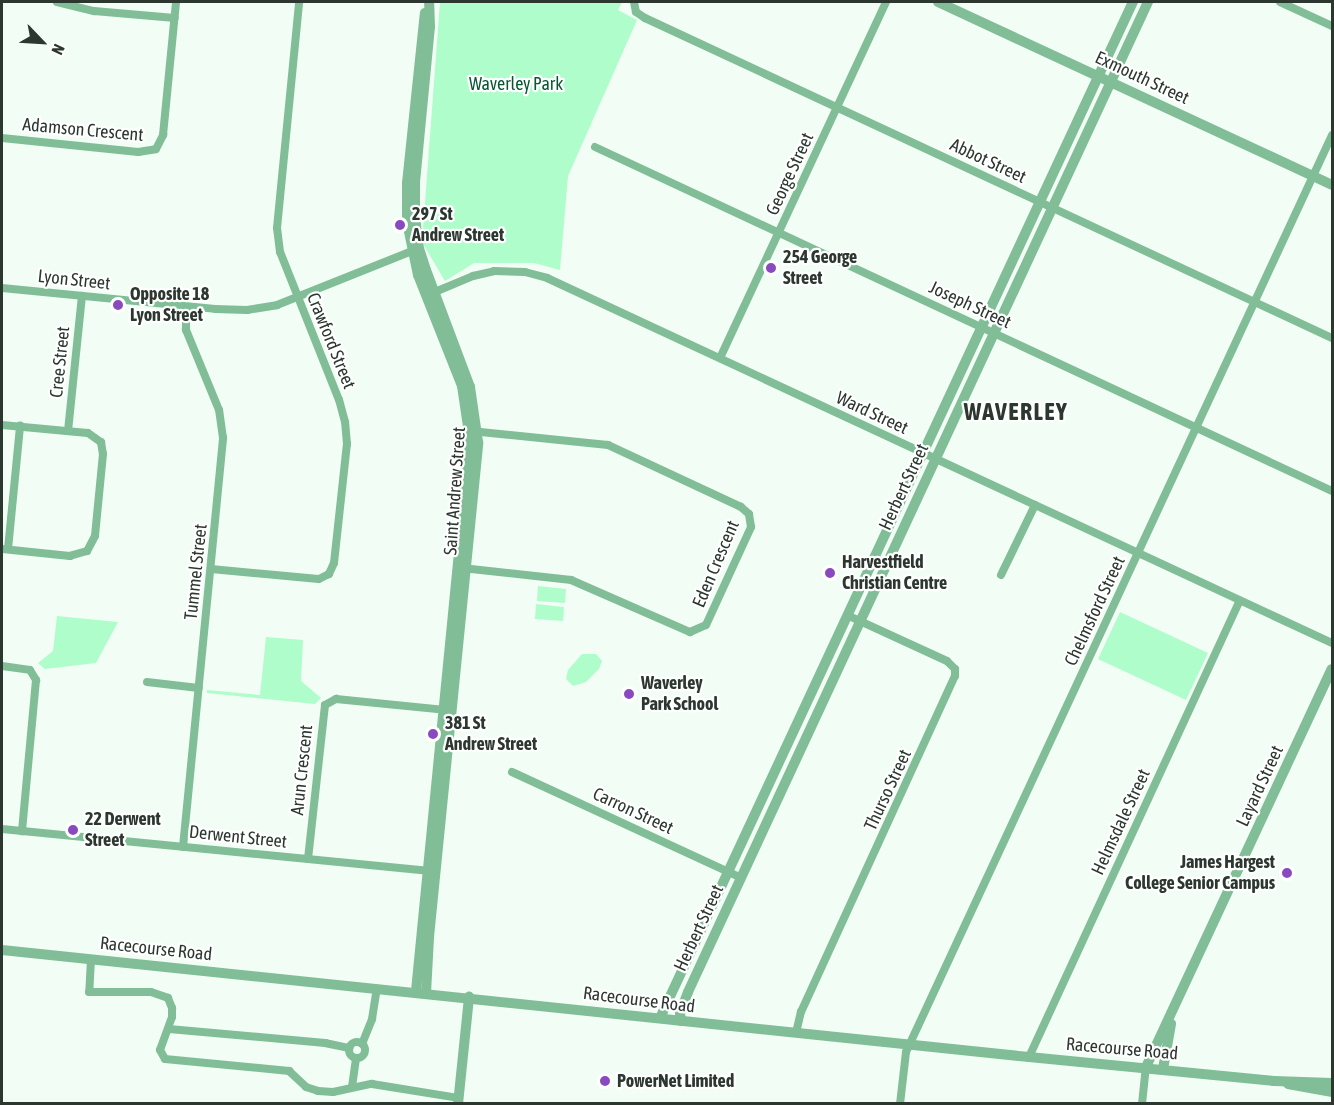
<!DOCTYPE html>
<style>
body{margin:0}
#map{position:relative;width:1334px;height:1105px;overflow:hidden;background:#f2fef5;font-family:"Asap Condensed",sans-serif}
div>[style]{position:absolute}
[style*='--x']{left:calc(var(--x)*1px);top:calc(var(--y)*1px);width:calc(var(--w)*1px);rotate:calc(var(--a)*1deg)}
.green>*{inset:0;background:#affdcb}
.minor>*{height:8px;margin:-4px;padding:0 4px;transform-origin:4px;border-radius:4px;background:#81be97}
.minor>.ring{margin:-4px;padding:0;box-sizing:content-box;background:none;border:8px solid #81be97;border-radius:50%}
.tertiary>*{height:10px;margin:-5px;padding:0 5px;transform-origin:5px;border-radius:5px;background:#81be97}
.dots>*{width:16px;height:16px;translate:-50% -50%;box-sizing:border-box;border:3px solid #fff;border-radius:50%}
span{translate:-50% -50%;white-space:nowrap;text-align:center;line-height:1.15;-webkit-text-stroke:4.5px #fff;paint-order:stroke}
.street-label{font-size:18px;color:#2b372f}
.park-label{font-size:18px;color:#095732}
.poi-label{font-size:18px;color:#2b372f;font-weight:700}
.left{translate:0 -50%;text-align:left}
.right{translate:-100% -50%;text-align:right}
.district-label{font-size:24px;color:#2b372f;font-weight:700;letter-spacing:1.5px}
.frame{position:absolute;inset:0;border:3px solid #2b372f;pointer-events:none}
.north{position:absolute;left:12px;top:12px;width:60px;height:60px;-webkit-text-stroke:4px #fff;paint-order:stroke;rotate:115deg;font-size:16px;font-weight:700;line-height:24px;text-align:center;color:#2b372f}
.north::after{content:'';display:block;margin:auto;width:21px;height:27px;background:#2b372f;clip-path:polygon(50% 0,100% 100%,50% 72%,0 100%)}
</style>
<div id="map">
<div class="green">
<div style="clip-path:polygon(440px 2px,622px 2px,618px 10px,637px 20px,568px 176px,560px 270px,534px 263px,474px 263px,445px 281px,422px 242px)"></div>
<div style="clip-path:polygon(538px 586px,566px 589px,565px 603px,537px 601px)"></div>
<div style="clip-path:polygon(536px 604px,564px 607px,563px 621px,535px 619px)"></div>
<div style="clip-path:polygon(1120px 612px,1208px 653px,1186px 700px,1098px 659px)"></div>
<div style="clip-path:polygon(57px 616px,118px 622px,96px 663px,45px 669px,38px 663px,53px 651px)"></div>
<div style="clip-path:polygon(266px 637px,303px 640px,301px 681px,321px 698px,315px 704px,207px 693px,207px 690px,260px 695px)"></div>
<div style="clip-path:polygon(582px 654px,596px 654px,602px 661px,599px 669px,586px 682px,573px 686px,566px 679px,568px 670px)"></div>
</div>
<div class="minor">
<div style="--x:57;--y:2;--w:38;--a:14"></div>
<div style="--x:94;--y:11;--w:81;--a:4.9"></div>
<div style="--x:634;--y:2;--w:10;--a:79"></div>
<div style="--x:636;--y:12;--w:11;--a:34"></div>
<div style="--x:645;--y:18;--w:758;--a:24.98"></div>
<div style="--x:1280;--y:2;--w:57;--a:24.8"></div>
<div style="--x:2;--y:138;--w:137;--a:5.9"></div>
<div style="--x:138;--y:152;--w:18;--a:-9"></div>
<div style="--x:156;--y:149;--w:16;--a:-63"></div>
<div style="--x:163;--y:135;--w:134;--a:-84.4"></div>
<div style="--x:595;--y:147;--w:813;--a:25.02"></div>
<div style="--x:2;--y:288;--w:214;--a:5.6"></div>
<div style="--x:215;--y:309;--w:32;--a:2"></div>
<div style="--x:247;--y:310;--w:30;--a:-9"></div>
<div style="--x:277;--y:305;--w:151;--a:-21.8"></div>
<div style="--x:430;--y:294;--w:47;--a:-22.7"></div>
<div style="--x:473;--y:276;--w:22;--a:-13"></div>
<div style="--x:494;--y:271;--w:31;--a:2"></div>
<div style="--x:525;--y:272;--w:23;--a:15"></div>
<div style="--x:547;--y:278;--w:866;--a:24.94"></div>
<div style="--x:720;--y:358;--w:393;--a:-65"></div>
<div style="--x:2;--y:425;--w:86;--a:5.3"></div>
<div style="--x:88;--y:433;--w:16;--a:35"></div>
<div style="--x:101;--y:442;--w:12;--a:81"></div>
<div style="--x:103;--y:454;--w:82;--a:95.6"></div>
<div style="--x:95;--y:536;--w:17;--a:118"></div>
<div style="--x:87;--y:551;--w:18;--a:164"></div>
<div style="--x:70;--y:556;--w:68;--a:-174.1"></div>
<div style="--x:68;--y:431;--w:136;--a:-84.1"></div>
<div style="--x:8;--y:549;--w:124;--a:-84.4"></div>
<div style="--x:462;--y:568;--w:110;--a:6.3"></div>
<div style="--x:571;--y:580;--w:130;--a:23.6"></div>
<div style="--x:690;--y:632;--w:17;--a:-24"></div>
<div style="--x:706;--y:625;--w:108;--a:-65.3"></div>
<div style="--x:751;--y:527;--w:13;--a:-99"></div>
<div style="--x:749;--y:514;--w:11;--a:-139"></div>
<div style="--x:741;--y:507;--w:147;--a:-155"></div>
<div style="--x:608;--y:445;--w:138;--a:-174.2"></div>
<div style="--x:211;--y:569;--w:108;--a:5.3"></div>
<div style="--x:319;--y:579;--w:11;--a:-27"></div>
<div style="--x:329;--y:574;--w:12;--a:-66"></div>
<div style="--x:334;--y:563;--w:120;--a:-83.8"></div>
<div style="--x:347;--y:444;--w:22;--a:-95"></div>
<div style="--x:345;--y:422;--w:23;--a:-105"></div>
<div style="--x:339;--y:400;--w:159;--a:-111.7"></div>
<div style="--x:280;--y:252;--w:24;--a:-97"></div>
<div style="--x:277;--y:228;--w:227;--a:-84.4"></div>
<div style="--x:1001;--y:575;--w:78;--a:-64.1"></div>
<div style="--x:2;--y:666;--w:28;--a:8"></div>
<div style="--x:30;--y:670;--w:12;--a:59"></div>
<div style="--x:36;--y:680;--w:152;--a:95.3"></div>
<div style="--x:147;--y:682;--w:52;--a:6.6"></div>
<div style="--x:512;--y:772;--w:252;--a:24.8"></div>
<div style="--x:2;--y:829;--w:433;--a:5.6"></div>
<div style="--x:183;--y:847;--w:411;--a:-84.4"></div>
<div style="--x:223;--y:438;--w:28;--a:-98"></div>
<div style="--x:219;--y:410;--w:87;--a:-112.4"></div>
<div style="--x:186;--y:330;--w:24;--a:-90"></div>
<div style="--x:308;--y:859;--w:155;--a:-83.7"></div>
<div style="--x:325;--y:705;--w:13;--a:-29"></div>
<div style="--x:336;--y:699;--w:112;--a:5.7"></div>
<div style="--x:91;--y:959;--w:33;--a:93"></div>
<div style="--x:89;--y:992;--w:62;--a:0"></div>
<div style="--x:151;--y:992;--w:18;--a:19"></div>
<div style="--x:168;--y:998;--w:11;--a:68"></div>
<div style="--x:172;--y:1008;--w:9;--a:90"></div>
<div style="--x:172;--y:1017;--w:35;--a:110"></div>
<div style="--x:160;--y:1050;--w:10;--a:61"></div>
<div style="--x:165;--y:1059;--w:125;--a:5.5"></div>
<div style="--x:289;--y:1071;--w:23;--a:43"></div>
<div style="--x:306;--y:1087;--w:13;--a:18"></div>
<div style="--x:318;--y:1091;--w:15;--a:4"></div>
<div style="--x:333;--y:1092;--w:40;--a:-12"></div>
<div style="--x:372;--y:1084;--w:87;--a:9.2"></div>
<div style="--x:169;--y:1029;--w:157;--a:5.1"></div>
<div style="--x:325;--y:1043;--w:25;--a:12"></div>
<div style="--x:796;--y:1033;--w:22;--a:-77"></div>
<div style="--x:801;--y:1012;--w:370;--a:-65.4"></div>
<div style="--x:955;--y:676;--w:7;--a:-90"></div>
<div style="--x:955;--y:669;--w:11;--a:-135"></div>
<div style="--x:947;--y:661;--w:110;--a:-155.3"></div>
<div class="ring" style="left:349px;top:1042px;width:8px;height:8px"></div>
<div style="--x:362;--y:1044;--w:27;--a:-68"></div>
<div style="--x:372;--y:1019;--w:31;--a:-81"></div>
<div style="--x:1029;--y:1057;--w:503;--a:-65.22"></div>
<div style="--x:352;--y:1087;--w:29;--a:-82"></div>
<div style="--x:900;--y:1104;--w:52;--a:-83.4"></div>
<div style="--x:906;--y:1052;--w:1011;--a:-65.08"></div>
<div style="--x:1142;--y:1104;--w:37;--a:-84"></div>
</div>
<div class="tertiary">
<div style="--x:938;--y:2;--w:434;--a:24.9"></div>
<div style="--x:2;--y:950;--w:1033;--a:5.95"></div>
<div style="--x:1029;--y:1057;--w:246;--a:5.6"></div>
<div style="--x:1274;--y:1081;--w:58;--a:2"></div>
<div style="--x:416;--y:991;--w:554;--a:-84.4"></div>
<div style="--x:470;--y:440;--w:55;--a:-98.4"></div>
<div style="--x:462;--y:386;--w:119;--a:-111.6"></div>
<div style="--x:418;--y:275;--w:54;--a:-101.7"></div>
<div style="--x:407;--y:222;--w:39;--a:-90"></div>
<div style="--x:407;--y:183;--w:171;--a:-84"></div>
<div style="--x:426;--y:993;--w:56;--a:-86.9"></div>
<div style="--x:429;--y:937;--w:497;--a:-84.3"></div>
<div style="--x:478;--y:442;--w:56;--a:-98.3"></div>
<div style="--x:470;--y:387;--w:125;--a:-110.6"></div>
<div style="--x:426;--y:270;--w:22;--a:-108"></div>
<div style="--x:419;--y:249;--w:34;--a:-97"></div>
<div style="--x:415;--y:215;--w:33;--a:-90"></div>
<div style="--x:415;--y:182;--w:156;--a:-84.5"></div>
<div style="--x:430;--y:27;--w:25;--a:-92"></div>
<div style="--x:660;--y:1018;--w:1121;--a:-65.04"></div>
<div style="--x:681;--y:1021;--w:8;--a:-97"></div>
<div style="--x:680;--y:1013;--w:22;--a:-69"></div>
<div style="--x:688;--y:992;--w:1092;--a:-65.08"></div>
<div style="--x:1146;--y:1067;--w:439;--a:-65"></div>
<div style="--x:1163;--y:1069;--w:46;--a:-79.9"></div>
<div style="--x:1288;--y:1084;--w:45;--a:10.3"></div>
<div style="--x:458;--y:1104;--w:108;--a:-84.1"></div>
</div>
<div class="dots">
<div style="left:400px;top:225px;background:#894abf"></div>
<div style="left:771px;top:268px;background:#894abf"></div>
<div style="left:118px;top:305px;background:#894abf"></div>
<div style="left:830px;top:573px;background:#894abf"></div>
<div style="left:629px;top:694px;background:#894abf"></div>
<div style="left:433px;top:734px;background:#894abf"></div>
<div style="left:73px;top:830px;background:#894abf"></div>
<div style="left:1287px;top:873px;background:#894abf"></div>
<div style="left:605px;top:1081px;background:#894abf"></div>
</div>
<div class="street-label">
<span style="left:1142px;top:78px;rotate:25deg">Exmouth Street</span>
<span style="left:83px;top:130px;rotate:5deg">Adamson Crescent</span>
<span style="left:988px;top:161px;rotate:25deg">Abbot Street</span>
<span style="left:790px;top:174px;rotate:-65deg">George Street</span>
<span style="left:74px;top:280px;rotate:6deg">Lyon Street</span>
<span style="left:970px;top:305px;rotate:25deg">Joseph Street</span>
<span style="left:331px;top:341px;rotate:68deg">Crawford Street</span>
<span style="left:60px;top:362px;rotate:-84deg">Cree Street</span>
<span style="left:872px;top:413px;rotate:25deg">Ward Street</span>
<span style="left:904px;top:487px;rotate:-65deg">Herbert Street</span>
<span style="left:455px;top:491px;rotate:-86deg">Saint Andrew Street</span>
<span style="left:716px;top:564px;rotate:-67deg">Eden Crescent</span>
<span style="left:196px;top:572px;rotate:-84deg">Tummel Street</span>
<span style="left:1095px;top:611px;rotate:-65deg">Chelmsford Street</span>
<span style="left:302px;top:770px;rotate:-84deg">Arun Crescent</span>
<span style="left:1260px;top:786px;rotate:-65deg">Layard Street</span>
<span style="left:888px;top:790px;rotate:-65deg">Thurso Street</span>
<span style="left:633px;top:811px;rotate:25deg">Carron Street</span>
<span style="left:1121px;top:822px;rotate:-65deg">Helmsdale Street</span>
<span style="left:238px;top:837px;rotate:6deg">Derwent Street</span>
<span style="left:699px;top:928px;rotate:-65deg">Herbert Street</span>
<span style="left:156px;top:949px;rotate:6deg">Racecourse Road</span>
<span style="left:639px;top:1000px;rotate:7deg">Racecourse Road</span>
<span style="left:1122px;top:1049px;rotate:5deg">Racecourse Road</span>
</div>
<div class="park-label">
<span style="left:516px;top:84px">Waverley Park</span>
</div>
<div class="poi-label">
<span class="left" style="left:412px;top:225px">297 St<br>Andrew Street</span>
<span class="left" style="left:783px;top:268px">254 George<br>Street</span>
<span class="left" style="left:130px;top:305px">Opposite 18<br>Lyon Street</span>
<span class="left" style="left:842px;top:573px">Harvestfield<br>Christian Centre</span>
<span class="left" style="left:641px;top:694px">Waverley<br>Park School</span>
<span class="left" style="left:445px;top:734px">381 St<br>Andrew Street</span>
<span class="left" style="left:85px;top:830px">22 Derwent<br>Street</span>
<span class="right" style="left:1275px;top:873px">James Hargest<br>College Senior Campus</span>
<span class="left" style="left:617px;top:1081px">PowerNet Limited</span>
</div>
<div class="district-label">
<span style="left:1016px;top:412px">WAVERLEY</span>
</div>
<div class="frame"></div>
<div class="north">N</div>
</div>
